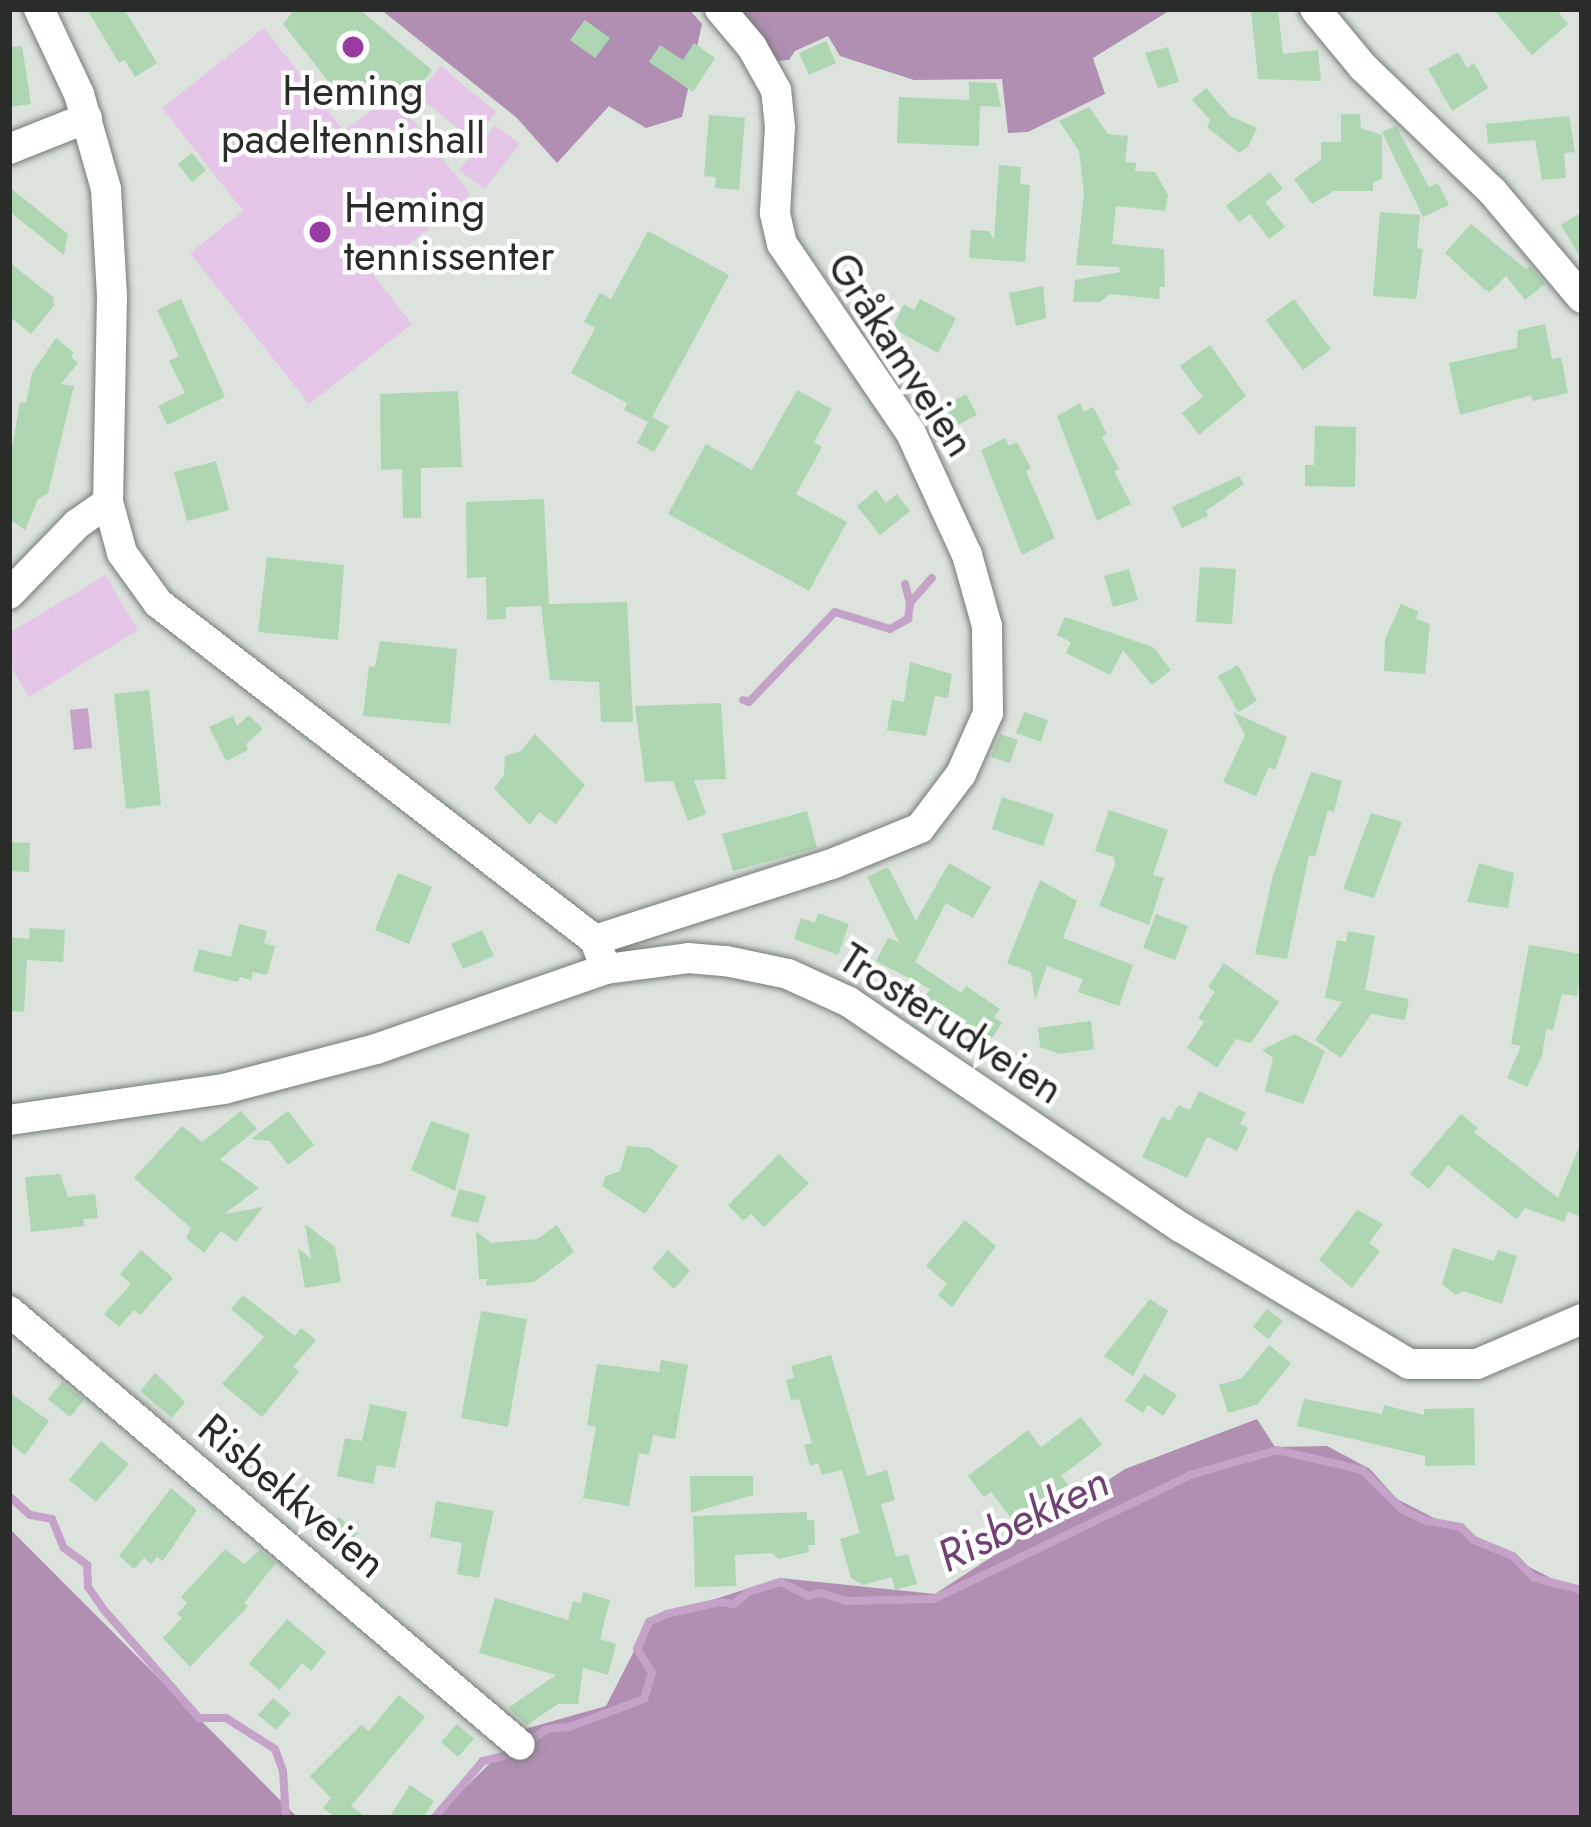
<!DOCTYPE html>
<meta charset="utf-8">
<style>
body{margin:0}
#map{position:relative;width:1591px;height:1827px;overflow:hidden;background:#dbe3dc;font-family:Jost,sans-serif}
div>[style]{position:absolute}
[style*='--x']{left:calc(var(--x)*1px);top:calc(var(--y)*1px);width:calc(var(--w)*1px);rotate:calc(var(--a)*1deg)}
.green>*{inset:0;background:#e6c6e8}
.forest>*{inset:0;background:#b08fb3}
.water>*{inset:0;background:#c5a3c8}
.stream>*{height:8px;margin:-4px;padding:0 4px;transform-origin:4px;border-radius:4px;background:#c5a3c8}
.building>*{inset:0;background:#afd6b3}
.roads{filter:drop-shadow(0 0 3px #747c75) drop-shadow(0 0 3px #747c75)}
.minor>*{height:30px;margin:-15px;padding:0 15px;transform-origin:15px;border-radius:15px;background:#fff}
.dots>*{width:33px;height:33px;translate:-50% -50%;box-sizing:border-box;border:6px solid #fff;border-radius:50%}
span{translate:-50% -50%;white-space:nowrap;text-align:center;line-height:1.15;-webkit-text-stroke:9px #fff;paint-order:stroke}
.poi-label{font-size:42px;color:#292c29}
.left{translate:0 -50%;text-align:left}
.street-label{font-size:42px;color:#292c29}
.water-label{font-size:45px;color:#6f4273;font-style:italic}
.frame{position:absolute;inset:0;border:12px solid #292c29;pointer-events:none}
</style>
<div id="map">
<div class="green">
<div style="clip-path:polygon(264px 28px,344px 131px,393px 94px,471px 195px,372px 273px,412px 324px,309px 404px,190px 253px,243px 211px,162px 108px)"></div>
<div style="clip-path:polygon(441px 66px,496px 112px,473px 141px,417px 95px)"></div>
<div style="clip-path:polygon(495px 125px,520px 144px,484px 189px,459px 170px)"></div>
<div style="clip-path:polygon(105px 575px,138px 630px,29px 697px,9px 664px,9px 633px)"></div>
</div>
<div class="forest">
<div style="clip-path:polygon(380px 9px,689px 9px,702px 24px,682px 117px,646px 128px,609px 106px,557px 163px,516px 117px)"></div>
<div style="clip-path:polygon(742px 9px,798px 11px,1172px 9px,1093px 58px,1105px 94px,1028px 132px,1008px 133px,1002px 79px,914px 80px,840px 56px,828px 36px,795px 51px,789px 60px,778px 61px,740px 14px)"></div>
<div style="clip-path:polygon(1257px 1419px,1275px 1447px,1327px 1446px,1370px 1469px,1397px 1499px,1582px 1594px,1582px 1818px,434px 1818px,525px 1729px,606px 1706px,650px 1620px,780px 1578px,935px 1594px,1125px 1469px)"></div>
<div style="clip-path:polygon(9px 1528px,298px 1818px,9px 1818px)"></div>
</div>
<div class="water">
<div style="clip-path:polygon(88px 708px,92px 748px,74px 750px,70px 710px)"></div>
</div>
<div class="stream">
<div style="--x:905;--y:584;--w:20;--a:75"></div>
<div style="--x:743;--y:700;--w:6;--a:18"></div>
<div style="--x:749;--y:702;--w:124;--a:-46.3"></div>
<div style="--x:835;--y:612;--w:58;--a:17.2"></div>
<div style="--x:890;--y:629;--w:21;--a:-29"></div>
<div style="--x:908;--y:619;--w:16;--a:-83"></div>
<div style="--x:910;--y:603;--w:33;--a:-49"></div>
<div style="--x:9;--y:1496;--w:28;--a:42"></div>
<div style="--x:30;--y:1515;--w:22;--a:10"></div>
<div style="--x:52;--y:1519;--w:31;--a:68"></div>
<div style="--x:64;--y:1548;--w:29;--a:36"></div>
<div style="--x:87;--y:1565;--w:22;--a:87"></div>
<div style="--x:88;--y:1587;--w:28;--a:55"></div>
<div style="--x:104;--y:1610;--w:144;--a:48.7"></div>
<div style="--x:199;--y:1718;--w:27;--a:0"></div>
<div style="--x:226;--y:1718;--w:58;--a:32.3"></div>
<div style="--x:275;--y:1749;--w:23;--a:70"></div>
<div style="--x:283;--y:1771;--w:47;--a:86.3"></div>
<div style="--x:527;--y:1743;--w:24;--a:-35"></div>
<div style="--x:547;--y:1729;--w:22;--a:-5"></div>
<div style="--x:569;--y:1727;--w:80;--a:-20.5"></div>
<div style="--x:644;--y:1699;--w:27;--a:-73"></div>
<div style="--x:652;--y:1673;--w:28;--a:-122"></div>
<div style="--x:637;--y:1649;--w:30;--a:-66"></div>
<div style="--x:649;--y:1622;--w:20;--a:-24"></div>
<div style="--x:667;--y:1614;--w:53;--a:-13"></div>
<div style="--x:719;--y:1602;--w:15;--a:8"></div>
<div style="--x:734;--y:1604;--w:18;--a:-41"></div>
<div style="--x:748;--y:1592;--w:34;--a:-17"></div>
<div style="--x:781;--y:1582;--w:30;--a:27"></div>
<div style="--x:808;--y:1596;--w:12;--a:-14"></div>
<div style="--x:820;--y:1593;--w:27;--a:17"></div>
<div style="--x:846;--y:1601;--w:88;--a:-1.3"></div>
<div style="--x:934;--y:1599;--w:284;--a:-25.8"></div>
<div style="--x:1190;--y:1475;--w:91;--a:-16"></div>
<div style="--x:1277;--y:1450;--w:87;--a:13.2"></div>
<div style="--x:1362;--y:1470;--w:57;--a:44.3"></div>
<div style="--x:1403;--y:1510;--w:26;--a:25"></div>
<div style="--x:1427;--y:1521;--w:35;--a:10"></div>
<div style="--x:1461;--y:1527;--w:18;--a:45"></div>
<div style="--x:1474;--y:1540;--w:42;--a:22.3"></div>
<div style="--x:1513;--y:1556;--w:30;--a:46"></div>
<div style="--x:1534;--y:1578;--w:49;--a:14"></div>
<div style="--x:434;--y:1818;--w:75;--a:-49.3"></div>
<div style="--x:483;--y:1761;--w:34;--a:-14"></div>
</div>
<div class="building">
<div style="clip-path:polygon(87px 9px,124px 9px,157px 63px,135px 77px,125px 60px,119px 63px)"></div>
<div style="clip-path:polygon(295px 9px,359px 9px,432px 70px,408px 101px,391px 87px,352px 111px,283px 24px)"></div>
<div style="clip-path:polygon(1268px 9px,1278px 9px,1283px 54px,1318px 50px,1321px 81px,1258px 79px,1251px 11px)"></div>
<div style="clip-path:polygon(1493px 9px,1556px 9px,1568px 24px,1532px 55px)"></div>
<div style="clip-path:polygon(585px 20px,610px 38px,595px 58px,570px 40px)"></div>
<div style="clip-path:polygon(826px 41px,836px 63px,809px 75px,799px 53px)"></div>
<div style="clip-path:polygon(694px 43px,715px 58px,693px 92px,649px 62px,660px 45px,683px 60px)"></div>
<div style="clip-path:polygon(22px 46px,31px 104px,9px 107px,9px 47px)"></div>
<div style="clip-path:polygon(1168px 47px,1179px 82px,1158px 88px,1145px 53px)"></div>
<div style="clip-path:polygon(1458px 52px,1467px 68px,1474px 63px,1488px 88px,1452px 111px,1428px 69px)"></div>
<div style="clip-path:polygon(969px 82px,996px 83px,1001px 107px,980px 106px,979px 146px,897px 143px,899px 97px,969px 100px)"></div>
<div style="clip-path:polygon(1206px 88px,1230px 116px,1257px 128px,1248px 147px,1239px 153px,1207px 127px,1210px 120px,1192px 100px)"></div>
<div style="clip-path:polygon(1089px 107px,1108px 134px,1128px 136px,1125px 162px,1136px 163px,1135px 171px,1155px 172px,1168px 195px,1165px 211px,1116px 206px,1112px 244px,1164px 249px,1165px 287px,1160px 287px,1159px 299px,1110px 294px,1100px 302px,1073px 302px,1075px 280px,1120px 272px,1119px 267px,1076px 265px,1084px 194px,1079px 151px,1059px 121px)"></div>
<div style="clip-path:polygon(1341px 114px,1360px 114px,1361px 128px,1382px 135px,1382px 178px,1373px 183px,1373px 191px,1334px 191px,1312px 204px,1294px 179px,1321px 160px,1321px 142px,1341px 142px)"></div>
<div style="clip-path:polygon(709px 115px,745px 118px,739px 190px,715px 188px,716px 177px,704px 176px)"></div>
<div style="clip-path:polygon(1569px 116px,1575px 152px,1564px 153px,1566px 178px,1542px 180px,1535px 140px,1488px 144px,1486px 124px)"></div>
<div style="clip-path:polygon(1396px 126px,1429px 187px,1438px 183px,1449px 205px,1423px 217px,1382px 132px)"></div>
<div style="clip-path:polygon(192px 153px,206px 170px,192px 182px,178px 164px)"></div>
<div style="clip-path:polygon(999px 165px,1021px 167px,1020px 184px,1030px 185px,1025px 262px,969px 258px,971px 230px,989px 231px,994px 240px)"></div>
<div style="clip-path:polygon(1270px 172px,1283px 189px,1265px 202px,1285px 227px,1269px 239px,1250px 214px,1239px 222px,1226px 206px)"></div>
<div style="clip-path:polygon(9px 187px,68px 234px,64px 255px,9px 211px)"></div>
<div style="clip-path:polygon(1380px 212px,1420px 215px,1417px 248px,1423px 249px,1416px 299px,1373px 296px)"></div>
<div style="clip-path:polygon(1582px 212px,1582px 260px,1561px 225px)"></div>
<div style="clip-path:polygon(1471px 224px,1526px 269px,1530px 266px,1545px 284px,1525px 300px,1506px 276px,1490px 292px,1484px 289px,1445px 253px)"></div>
<div style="clip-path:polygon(648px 231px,729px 275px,652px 417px,669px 426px,654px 452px,637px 443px,648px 422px,624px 410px,627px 403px,571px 373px,595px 328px,584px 322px,600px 293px,611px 299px)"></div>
<div style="clip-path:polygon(9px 262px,53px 297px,54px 306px,31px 334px,9px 316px)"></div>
<div style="clip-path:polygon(1043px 286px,1046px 318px,1016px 326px,1009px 293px)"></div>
<div style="clip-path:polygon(181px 299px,225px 397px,167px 425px,158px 406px,185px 393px,169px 361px,179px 356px,157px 310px)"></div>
<div style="clip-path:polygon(920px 299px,956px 318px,938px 353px,892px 328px,904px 304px,914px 310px)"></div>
<div style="clip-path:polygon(1294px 299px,1331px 349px,1303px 370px,1266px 320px)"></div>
<div style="clip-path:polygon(1545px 324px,1552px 359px,1561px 357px,1568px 393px,1533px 401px,1531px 395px,1460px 415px,1449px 363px,1517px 348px,1518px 330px)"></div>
<div style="clip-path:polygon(56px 338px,74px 353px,71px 357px,78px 363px,61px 384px,74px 386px,48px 493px,38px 499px,25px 530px,9px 519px,9px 465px,20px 402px,26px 403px,32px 373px)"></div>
<div style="clip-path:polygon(1210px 345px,1246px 396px,1199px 435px,1182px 413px,1203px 397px,1180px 366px)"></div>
<div style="clip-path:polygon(797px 390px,832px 409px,814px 442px,822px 447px,796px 494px,847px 522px,809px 591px,668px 514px,706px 444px,752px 470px)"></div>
<div style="clip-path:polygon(458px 391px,462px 467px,421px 468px,421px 518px,403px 518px,402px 469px,381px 470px,380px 394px)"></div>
<div style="clip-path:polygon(966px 394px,977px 415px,946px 431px,936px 410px)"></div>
<div style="clip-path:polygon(1080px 403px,1084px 412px,1093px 407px,1107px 434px,1102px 437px,1119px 469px,1114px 471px,1131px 504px,1097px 521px,1057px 416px)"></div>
<div style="clip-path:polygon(1315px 426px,1356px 427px,1355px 487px,1305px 486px,1305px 465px,1314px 465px)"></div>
<div style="clip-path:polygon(1005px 438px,1009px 446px,1017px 442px,1031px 468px,1026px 471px,1055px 538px,1022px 555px,981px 450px)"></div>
<div style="clip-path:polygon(216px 461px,229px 510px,187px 521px,174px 472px)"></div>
<div style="clip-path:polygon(1239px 476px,1244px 484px,1206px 511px,1208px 516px,1182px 528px,1172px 507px)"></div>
<div style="clip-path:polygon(876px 490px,886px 503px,897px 494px,910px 511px,880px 535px,857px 506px)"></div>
<div style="clip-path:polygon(544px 499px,549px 604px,627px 602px,633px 722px,601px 722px,599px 682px,550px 680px,541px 606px,506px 607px,506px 619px,487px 620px,486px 577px,467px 578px,466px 502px)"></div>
<div style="clip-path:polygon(267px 557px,344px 565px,338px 640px,258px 632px)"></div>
<div style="clip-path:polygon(1200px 567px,1236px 569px,1232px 624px,1196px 622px)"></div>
<div style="clip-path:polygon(1129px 569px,1138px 600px,1113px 607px,1104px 576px)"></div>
<div style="clip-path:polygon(1401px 604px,1418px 611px,1416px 619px,1430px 624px,1425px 674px,1384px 671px,1385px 639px)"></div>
<div style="clip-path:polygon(1065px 617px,1153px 647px,1171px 670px,1152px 685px,1123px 650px,1110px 675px,1066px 653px,1071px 642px,1057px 635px)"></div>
<div style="clip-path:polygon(380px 641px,457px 649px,450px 724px,363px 716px,369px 666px,375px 667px)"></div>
<div style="clip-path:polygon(910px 662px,952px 674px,948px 698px,935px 696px,926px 736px,887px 730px,892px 700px,904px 702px)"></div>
<div style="clip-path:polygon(1238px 665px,1257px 701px,1238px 712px,1218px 676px)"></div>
<div style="clip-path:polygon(149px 690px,161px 805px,126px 809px,114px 694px)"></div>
<div style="clip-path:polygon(721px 703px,726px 779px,694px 780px,706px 814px,688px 821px,673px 781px,645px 782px,635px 706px)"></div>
<div style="clip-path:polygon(1024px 712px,1048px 720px,1041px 742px,1016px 733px)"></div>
<div style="clip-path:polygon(1233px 712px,1287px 737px,1275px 770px,1269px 767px,1256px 796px,1223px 782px,1245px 735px)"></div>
<div style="clip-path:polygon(249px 715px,263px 729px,246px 744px,248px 750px,226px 761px,209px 727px,233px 716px,237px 726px)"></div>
<div style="clip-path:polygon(535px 734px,585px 785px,556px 824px,539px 812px,530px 825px,494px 789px,504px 775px,505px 756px,521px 751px)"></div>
<div style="clip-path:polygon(1000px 734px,1018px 740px,1010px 763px,991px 757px)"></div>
<div style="clip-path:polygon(1311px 772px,1342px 781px,1334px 812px,1328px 810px,1315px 857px,1309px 855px,1287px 959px,1255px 954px,1273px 875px)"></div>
<div style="clip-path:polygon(1002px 797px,1054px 814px,1043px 846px,992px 829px)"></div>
<div style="clip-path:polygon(1109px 810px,1168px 830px,1153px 875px,1164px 878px,1149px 925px,1099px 906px,1115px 865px,1114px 857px,1095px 851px)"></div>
<div style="clip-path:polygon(807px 811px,817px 848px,733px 871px,722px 834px)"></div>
<div style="clip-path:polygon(1371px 813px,1402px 822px,1374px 898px,1343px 889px)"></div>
<div style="clip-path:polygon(9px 842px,30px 843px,29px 872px,9px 871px)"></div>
<div style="clip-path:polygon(949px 863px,991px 887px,973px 918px,946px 903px,915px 962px,961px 993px,966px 986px,1000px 1009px,994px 1017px,1002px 1023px,984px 1050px,921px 1003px,930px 989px,876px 961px,888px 938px,899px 942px,867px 877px,888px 867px,916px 921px)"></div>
<div style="clip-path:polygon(1479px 863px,1514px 873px,1508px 908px,1467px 902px)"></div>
<div style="clip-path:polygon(398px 873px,432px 887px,409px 944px,375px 930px)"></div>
<div style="clip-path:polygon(1040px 880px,1077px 901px,1063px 938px,1133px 965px,1119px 1006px,1078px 992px,1083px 979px,1047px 966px,1035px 1000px,1031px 972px,1007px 963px)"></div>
<div style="clip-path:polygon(818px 913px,849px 924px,838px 955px,794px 939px,801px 918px,815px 923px)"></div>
<div style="clip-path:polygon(1156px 914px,1188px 926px,1175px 960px,1143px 948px)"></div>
<div style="clip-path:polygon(239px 924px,267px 931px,264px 943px,275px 946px,267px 975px,253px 972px,251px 980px,240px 977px,238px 982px,193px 971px,199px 949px,231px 957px)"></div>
<div style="clip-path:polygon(30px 928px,65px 930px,63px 962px,27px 960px,24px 1012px,9px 1011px,9px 937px,29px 939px)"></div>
<div style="clip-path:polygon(482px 930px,494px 956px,463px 969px,451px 944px)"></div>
<div style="clip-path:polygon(1348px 931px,1375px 936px,1365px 990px,1409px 999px,1405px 1020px,1371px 1014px,1341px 1058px,1315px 1040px,1342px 1002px,1325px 998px,1337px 940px,1346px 942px)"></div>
<div style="clip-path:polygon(1529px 945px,1582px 954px,1582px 965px,1577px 996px,1562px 994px,1553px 1030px,1546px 1029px,1542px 1056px,1527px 1087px,1507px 1078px,1521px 1046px,1511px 1044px)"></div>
<div style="clip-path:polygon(1224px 963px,1279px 1002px,1251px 1043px,1236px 1039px,1217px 1068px,1187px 1048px,1204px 1022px,1198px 1018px,1215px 992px,1208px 987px)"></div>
<div style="clip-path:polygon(1091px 1021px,1094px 1049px,1060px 1054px,1040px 1047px,1038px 1028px)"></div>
<div style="clip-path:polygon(1295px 1034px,1325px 1051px,1303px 1104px,1265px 1091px,1273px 1058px,1262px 1050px)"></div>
<div style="clip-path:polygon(1199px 1091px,1246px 1113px,1240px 1124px,1248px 1128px,1237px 1151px,1207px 1137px,1187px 1178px,1142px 1157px,1162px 1116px,1170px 1121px,1178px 1105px,1190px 1110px)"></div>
<div style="clip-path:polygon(241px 1111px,257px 1129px,220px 1159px,259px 1188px,224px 1214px,263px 1207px,236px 1242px,221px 1231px,204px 1253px,186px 1238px,191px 1228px,134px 1178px,182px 1126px,202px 1142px)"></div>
<div style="clip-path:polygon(288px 1111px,314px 1145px,288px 1165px,270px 1141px,251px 1139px)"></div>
<div style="clip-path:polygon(1461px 1114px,1478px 1128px,1474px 1132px,1558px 1198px,1582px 1140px,1582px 1217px,1568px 1212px,1564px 1222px,1525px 1208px,1516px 1219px,1448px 1165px,1429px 1189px,1410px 1174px)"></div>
<div style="clip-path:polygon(431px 1121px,470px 1134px,455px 1191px,411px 1170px)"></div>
<div style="clip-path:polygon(627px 1146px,650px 1148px,678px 1166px,645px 1214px,602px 1186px,606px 1176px,620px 1171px)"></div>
<div style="clip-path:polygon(779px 1154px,809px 1183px,764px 1227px,751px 1214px,743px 1221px,728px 1205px)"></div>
<div style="clip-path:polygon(60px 1174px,68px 1197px,95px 1194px,98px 1218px,83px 1219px,84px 1226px,31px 1232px,25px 1177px)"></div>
<div style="clip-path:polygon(459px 1189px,486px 1196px,478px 1223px,451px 1216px)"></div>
<div style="clip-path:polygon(1357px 1210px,1383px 1224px,1369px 1243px,1380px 1251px,1352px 1288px,1319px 1260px)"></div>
<div style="clip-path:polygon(965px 1220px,996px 1246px,952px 1307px,938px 1295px,947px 1284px,926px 1266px)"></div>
<div style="clip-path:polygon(305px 1224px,335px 1247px,341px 1282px,305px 1288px,298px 1248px,311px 1259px)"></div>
<div style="clip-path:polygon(557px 1225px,574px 1252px,534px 1282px,486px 1286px,487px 1279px,479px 1279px,476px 1231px,491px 1243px,537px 1239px)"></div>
<div style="clip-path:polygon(1453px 1248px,1494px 1261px,1498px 1250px,1517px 1256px,1502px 1304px,1463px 1291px,1456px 1295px,1442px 1284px)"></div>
<div style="clip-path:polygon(141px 1250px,173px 1278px,140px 1315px,134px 1310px,119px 1327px,104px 1314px,131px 1284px,120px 1274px)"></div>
<div style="clip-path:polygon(668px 1250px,690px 1271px,674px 1289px,652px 1268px)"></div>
<div style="clip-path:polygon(243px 1295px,295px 1336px,301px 1328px,316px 1340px,293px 1367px,299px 1372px,262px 1417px,222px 1384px,264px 1337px,231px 1309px)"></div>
<div style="clip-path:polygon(1150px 1299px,1168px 1311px,1133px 1376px,1104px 1356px)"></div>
<div style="clip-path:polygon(1267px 1309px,1283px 1321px,1268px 1339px,1253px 1327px)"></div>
<div style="clip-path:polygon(481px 1311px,527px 1319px,508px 1427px,461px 1418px)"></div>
<div style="clip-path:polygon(1269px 1345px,1291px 1363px,1258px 1404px,1228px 1413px,1219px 1385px,1242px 1378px)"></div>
<div style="clip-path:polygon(831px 1355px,867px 1476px,887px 1470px,895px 1500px,881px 1504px,896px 1557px,908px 1554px,917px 1584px,895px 1590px,892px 1577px,863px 1585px,851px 1578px,840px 1539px,860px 1533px,842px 1470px,822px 1475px,818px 1463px,810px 1466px,804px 1445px,812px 1443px,799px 1399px,791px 1401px,786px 1380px,794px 1378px,791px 1366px)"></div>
<div style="clip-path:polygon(661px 1360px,688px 1365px,675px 1439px,653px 1435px,649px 1455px,639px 1453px,629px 1506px,583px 1498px,596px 1427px,587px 1425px,597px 1364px,659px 1372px)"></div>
<div style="clip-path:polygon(155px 1373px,185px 1402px,172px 1418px,140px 1391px)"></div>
<div style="clip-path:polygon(1144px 1374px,1177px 1395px,1163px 1416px,1148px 1405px,1143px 1413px,1125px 1401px)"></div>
<div style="clip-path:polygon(62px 1382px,84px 1400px,70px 1417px,48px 1399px)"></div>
<div style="clip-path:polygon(9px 1392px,49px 1421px,25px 1455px,9px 1443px)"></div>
<div style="clip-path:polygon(1304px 1399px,1382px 1414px,1384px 1405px,1424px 1415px,1424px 1409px,1474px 1408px,1475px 1465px,1425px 1466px,1425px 1456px,1297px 1426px)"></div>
<div style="clip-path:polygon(370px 1404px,407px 1412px,395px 1468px,377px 1465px,373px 1484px,337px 1476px,345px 1438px,362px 1441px)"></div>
<div style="clip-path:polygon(1081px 1417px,1102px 1445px,1061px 1476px,1070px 1487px,1018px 1527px,991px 1492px,984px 1497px,968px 1476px,1028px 1430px,1041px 1447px)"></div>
<div style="clip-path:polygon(101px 1441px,129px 1464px,96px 1502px,69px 1480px)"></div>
<div style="clip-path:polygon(690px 1476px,753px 1476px,753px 1495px,691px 1513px)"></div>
<div style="clip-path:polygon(171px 1488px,197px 1510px,163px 1561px,157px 1557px,151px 1564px,144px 1558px,134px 1569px,119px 1556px)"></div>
<div style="clip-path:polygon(436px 1501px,494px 1511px,479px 1578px,457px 1574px,462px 1543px,430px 1537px)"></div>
<div style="clip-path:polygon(807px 1512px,807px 1520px,814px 1520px,815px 1545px,808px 1545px,809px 1552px,778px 1559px,772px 1553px,735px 1555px,736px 1586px,695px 1587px,693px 1516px)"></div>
<div style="clip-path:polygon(339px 1517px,358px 1533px,342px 1551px,323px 1535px)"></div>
<div style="clip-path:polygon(225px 1549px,244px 1564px,260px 1550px,276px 1563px,244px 1603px,248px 1606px,190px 1667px,163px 1638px,182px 1618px,177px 1614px,187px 1603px,181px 1597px)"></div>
<div style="clip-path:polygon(583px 1592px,610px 1600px,600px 1639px,616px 1644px,608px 1675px,583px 1668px,578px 1704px,558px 1704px,527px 1725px,508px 1708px,556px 1675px,479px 1653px,495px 1598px,568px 1620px,573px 1601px,581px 1603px)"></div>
<div style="clip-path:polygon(287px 1619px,326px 1652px,311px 1671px,302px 1663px,280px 1690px,249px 1664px)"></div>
<div style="clip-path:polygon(399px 1695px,425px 1717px,351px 1806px,367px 1818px,337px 1818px,323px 1808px,331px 1798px,310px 1776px,361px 1725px,369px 1731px)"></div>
<div style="clip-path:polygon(273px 1698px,291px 1713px,276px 1730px,258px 1715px)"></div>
<div style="clip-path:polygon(457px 1724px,474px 1739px,458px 1757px,441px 1742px)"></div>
<div style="clip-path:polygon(410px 1785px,434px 1801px,423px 1818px,389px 1818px)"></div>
</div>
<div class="roads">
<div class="minor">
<div style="--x:39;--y:9;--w:94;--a:64.8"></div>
<div style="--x:79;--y:94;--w:99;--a:74.1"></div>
<div style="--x:106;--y:189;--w:107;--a:86.8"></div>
<div style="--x:112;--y:296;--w:206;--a:91.1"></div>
<div style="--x:108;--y:502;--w:53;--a:74.6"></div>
<div style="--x:122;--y:553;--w:62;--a:54.2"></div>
<div style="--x:158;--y:603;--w:552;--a:37.64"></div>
<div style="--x:1315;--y:9;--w:75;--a:50.4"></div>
<div style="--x:1363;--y:67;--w:179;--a:43.9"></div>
<div style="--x:1492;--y:191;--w:140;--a:49.9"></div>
<div style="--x:9;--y:149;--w:84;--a:-21.7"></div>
<div style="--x:9;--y:594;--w:98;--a:-45.8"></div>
<div style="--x:77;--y:524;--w:38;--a:-35"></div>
<div style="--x:606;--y:969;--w:31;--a:-111"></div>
<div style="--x:595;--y:940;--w:249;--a:-17.8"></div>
<div style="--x:832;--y:864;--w:95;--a:-22.2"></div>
<div style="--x:920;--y:828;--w:68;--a:-52.8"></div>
<div style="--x:961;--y:774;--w:67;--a:-66.1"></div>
<div style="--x:988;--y:713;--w:87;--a:-90.7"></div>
<div style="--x:987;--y:626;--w:74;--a:-105.7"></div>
<div style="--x:967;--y:555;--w:134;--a:-114.7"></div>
<div style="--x:911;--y:433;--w:229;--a:-124.3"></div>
<div style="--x:782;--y:244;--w:32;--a:-103"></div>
<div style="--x:775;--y:213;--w:86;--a:-86.7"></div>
<div style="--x:780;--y:127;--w:37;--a:-96"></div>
<div style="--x:776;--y:90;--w:49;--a:-119.2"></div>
<div style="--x:752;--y:47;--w:50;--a:-130.1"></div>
<div style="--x:9;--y:1120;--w:217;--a:-8.2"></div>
<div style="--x:224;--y:1089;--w:157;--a:-14.7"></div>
<div style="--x:376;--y:1049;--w:244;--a:-19.2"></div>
<div style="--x:606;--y:969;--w:83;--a:-7.6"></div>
<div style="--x:688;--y:958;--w:38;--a:5"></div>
<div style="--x:726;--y:961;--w:63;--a:11.8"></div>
<div style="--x:788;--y:974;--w:67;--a:24.7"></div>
<div style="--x:849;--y:1002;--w:402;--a:34.2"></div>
<div style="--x:1182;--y:1228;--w:265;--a:30.9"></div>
<div style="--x:1409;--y:1364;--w:68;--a:0"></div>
<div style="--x:1477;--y:1364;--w:114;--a:-23.2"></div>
<div style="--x:9;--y:1311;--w:670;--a:40.34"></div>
</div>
</div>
<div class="dots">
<div style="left:353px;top:47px;background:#993aa3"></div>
<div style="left:320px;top:232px;background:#993aa3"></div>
</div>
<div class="poi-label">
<span style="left:353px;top:115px">Heming<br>padeltennishall</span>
<span class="left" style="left:344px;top:232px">Heming<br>tennissenter</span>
</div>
<div class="street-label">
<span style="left:901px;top:355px;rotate:57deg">Gråkamveien</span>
<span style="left:951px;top:1024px;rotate:33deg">Trosterudveien</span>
<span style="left:292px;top:1496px;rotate:40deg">Risbekkveien</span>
</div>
<div class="water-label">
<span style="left:1023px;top:1519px;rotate:-26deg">Risbekken</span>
</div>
<div class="frame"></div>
</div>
